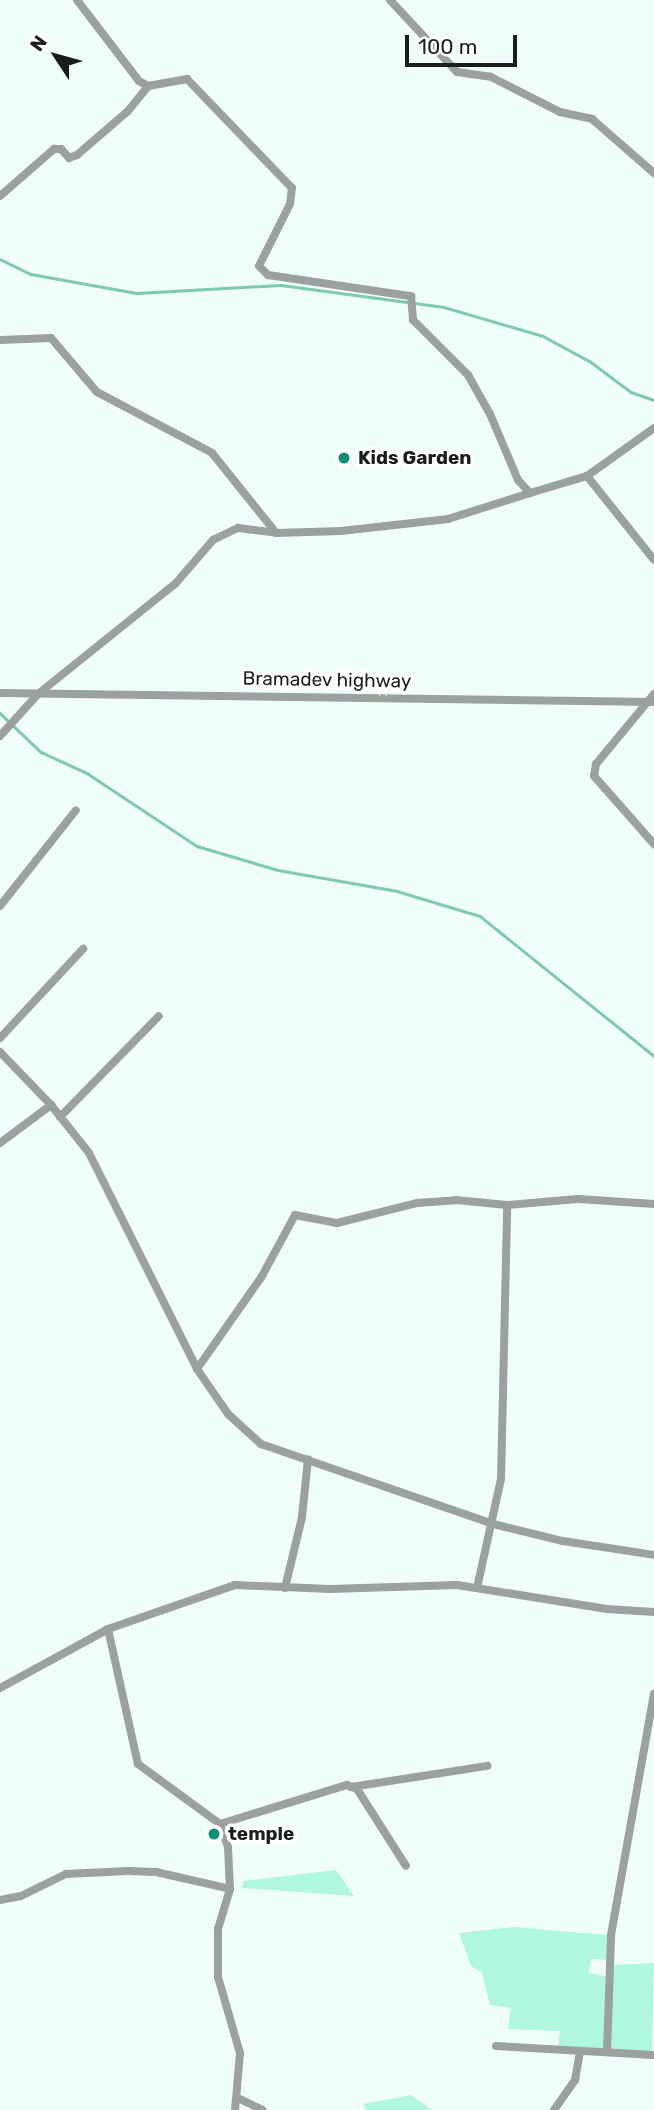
<!DOCTYPE html>
<style>
body{margin:0}
#map{position:relative;width:654px;height:2110px;overflow:hidden;background:#f0fef9;font-family:Rubik,sans-serif}
div>[style]{position:absolute}
[style*='--x']{left:calc(var(--x)*1px);top:calc(var(--y)*1px);width:calc(var(--w)*1px);rotate:calc(var(--a)*1deg)}
.green>*{inset:0;background:#b0f7e2}
.stream>*{height:2.5px;margin:-1.25px;padding:0 1.25px;transform-origin:1.25px;border-radius:1.25px;background:#7fc8b3}
.minor>*{height:8px;margin:-4px;padding:0 4px;transform-origin:4px;border-radius:4px;background:#9ba19f}
.dots>*{width:19px;height:19px;translate:-50% -50%;box-sizing:border-box;border:4px solid #fff;border-radius:50%}
span{translate:-50% -50%;white-space:nowrap;text-align:center;line-height:1.15;-webkit-text-stroke:7px #fff;paint-order:stroke}
.poi-label{font-size:19px;color:#191e1c;font-weight:700}
.left{translate:0 -50%;text-align:left}
.street-label{font-size:19px;color:#191e1c}
.north{position:absolute;left:21px;top:21px;width:70px;height:70px;-webkit-text-stroke:5px #fff;paint-order:stroke;rotate:306deg;font-size:19px;font-weight:700;line-height:28px;text-align:center;color:#191e1c}
.north::after{content:'';display:block;margin:auto;width:24px;height:32px;background:#191e1c;clip-path:polygon(50% 0,100% 100%,50% 72%,0 100%)}
.scale{position:absolute;left:405px;top:35px;width:112px;height:32px;box-sizing:border-box;border:4px solid #191e1c;border-top:0;padding-left:9px;font-size:21px;line-height:24px;white-space:nowrap;color:#191e1c;-webkit-text-stroke:5px #fff;paint-order:stroke}
</style>
<div id="map">
<div class="green">
<div style="clip-path:polygon(336px 1870px,354px 1896px,242px 1888px,243px 1881px)"></div>
<div style="clip-path:polygon(514px 1927px,607px 1935px,610px 1960px,591px 1959px,589px 1973px,609px 1977px,606px 2051px,558px 2049px,560px 2031px,508px 2029px,511px 2008px,490px 2005px,482px 1973px,471px 1966px,459px 1933px)"></div>
<div style="clip-path:polygon(654px 1963px,652px 2051px,608px 2051px,613px 1965px)"></div>
<div style="clip-path:polygon(411px 2095px,432px 2110px,366px 2110px,363px 2104px)"></div>
</div>
<div class="stream">
<div style="--x:0;--y:259;--w:34;--a:26"></div>
<div style="--x:31;--y:274;--w:108;--a:10.2"></div>
<div style="--x:137;--y:293;--w:144;--a:-3.2"></div>
<div style="--x:281;--y:285;--w:164;--a:7.7"></div>
<div style="--x:444;--y:307;--w:103;--a:16.3"></div>
<div style="--x:543;--y:336;--w:55;--a:28.4"></div>
<div style="--x:591;--y:362;--w:50;--a:36.9"></div>
<div style="--x:631;--y:392;--w:24;--a:19"></div>
<div style="--x:0;--y:713;--w:57;--a:43.6"></div>
<div style="--x:41;--y:752;--w:51;--a:24.5"></div>
<div style="--x:87;--y:773;--w:132;--a:33.6"></div>
<div style="--x:197;--y:846;--w:84;--a:16.5"></div>
<div style="--x:278;--y:870;--w:121;--a:10"></div>
<div style="--x:397;--y:891;--w:87;--a:16.8"></div>
<div style="--x:480;--y:916;--w:223;--a:38.8"></div>
</div>
<div class="minor">
<div style="--x:77;--y:0;--w:102;--a:52.6"></div>
<div style="--x:139;--y:81;--w:10;--a:29"></div>
<div style="--x:148;--y:86;--w:40;--a:-10"></div>
<div style="--x:187;--y:79;--w:151;--a:46.1"></div>
<div style="--x:292;--y:188;--w:16;--a:97"></div>
<div style="--x:290;--y:204;--w:69;--a:116.6"></div>
<div style="--x:259;--y:266;--w:13;--a:45"></div>
<div style="--x:268;--y:275;--w:145;--a:8.4"></div>
<div style="--x:411;--y:296;--w:24;--a:85"></div>
<div style="--x:413;--y:320;--w:78;--a:45"></div>
<div style="--x:468;--y:375;--w:45;--a:60.6"></div>
<div style="--x:490;--y:414;--w:72;--a:67"></div>
<div style="--x:518;--y:480;--w:18;--a:47"></div>
<div style="--x:530;--y:493;--w:59;--a:-16.6"></div>
<div style="--x:587;--y:476;--w:107;--a:51.4"></div>
<div style="--x:390;--y:0;--w:98;--a:47.1"></div>
<div style="--x:457;--y:72;--w:34;--a:8"></div>
<div style="--x:491;--y:77;--w:77;--a:26.9"></div>
<div style="--x:560;--y:112;--w:33;--a:12"></div>
<div style="--x:592;--y:119;--w:82;--a:41.1"></div>
<div style="--x:0;--y:196;--w:72;--a:-41"></div>
<div style="--x:54;--y:149;--w:7;--a:0"></div>
<div style="--x:61;--y:149;--w:12;--a:48"></div>
<div style="--x:69;--y:158;--w:9;--a:-21"></div>
<div style="--x:77;--y:155;--w:67;--a:-40.8"></div>
<div style="--x:128;--y:111;--w:32;--a:-51"></div>
<div style="--x:0;--y:340;--w:51;--a:-2.2"></div>
<div style="--x:51;--y:338;--w:71;--a:49.6"></div>
<div style="--x:97;--y:392;--w:130;--a:27.9"></div>
<div style="--x:212;--y:453;--w:102;--a:51.3"></div>
<div style="--x:587;--y:476;--w:82;--a:-35.6"></div>
<div style="--x:0;--y:693;--w:654;--a:0.79"></div>
<div style="--x:654;--y:694;--w:91;--a:129.6"></div>
<div style="--x:596;--y:764;--w:12;--a:99"></div>
<div style="--x:594;--y:776;--w:91;--a:48.6"></div>
<div style="--x:0;--y:736;--w:57;--a:-47.9"></div>
<div style="--x:38;--y:694;--w:177;--a:-38.8"></div>
<div style="--x:176;--y:583;--w:57;--a:-49.3"></div>
<div style="--x:213;--y:540;--w:28;--a:-26"></div>
<div style="--x:238;--y:528;--w:38;--a:7"></div>
<div style="--x:276;--y:533;--w:65;--a:-1.8"></div>
<div style="--x:341;--y:531;--w:108;--a:-6.4"></div>
<div style="--x:448;--y:519;--w:86;--a:-17.6"></div>
<div style="--x:0;--y:906;--w:122;--a:-51.6"></div>
<div style="--x:0;--y:1038;--w:122;--a:-47"></div>
<div style="--x:0;--y:1052;--w:74;--a:46.1"></div>
<div style="--x:51;--y:1105;--w:61;--a:51.6"></div>
<div style="--x:89;--y:1153;--w:241;--a:63.4"></div>
<div style="--x:197;--y:1369;--w:55;--a:55.4"></div>
<div style="--x:228;--y:1414;--w:45;--a:42.3"></div>
<div style="--x:261;--y:1444;--w:245;--a:19"></div>
<div style="--x:493;--y:1524;--w:72;--a:13.7"></div>
<div style="--x:563;--y:1541;--w:92;--a:8.7"></div>
<div style="--x:60;--y:1117;--w:141;--a:-45.6"></div>
<div style="--x:0;--y:1143;--w:64;--a:-36.7"></div>
<div style="--x:197;--y:1369;--w:113;--a:-55"></div>
<div style="--x:262;--y:1276;--w:69;--a:-61.6"></div>
<div style="--x:295;--y:1215;--w:43;--a:10.8"></div>
<div style="--x:337;--y:1223;--w:82;--a:-14"></div>
<div style="--x:417;--y:1203;--w:39;--a:-4"></div>
<div style="--x:456;--y:1200;--w:51;--a:5.6"></div>
<div style="--x:507;--y:1205;--w:71;--a:-4.8"></div>
<div style="--x:578;--y:1199;--w:76;--a:3.8"></div>
<div style="--x:285;--y:1588;--w:73;--a:-76.5"></div>
<div style="--x:302;--y:1517;--w:58;--a:-84.1"></div>
<div style="--x:477;--y:1588;--w:112;--a:-77.6"></div>
<div style="--x:501;--y:1479;--w:274;--a:-88.7"></div>
<div style="--x:108;--y:1629;--w:138;--a:77.5"></div>
<div style="--x:138;--y:1764;--w:102;--a:36.2"></div>
<div style="--x:220;--y:1824;--w:24;--a:71"></div>
<div style="--x:228;--y:1847;--w:42;--a:87.3"></div>
<div style="--x:230;--y:1889;--w:42;--a:106.7"></div>
<div style="--x:218;--y:1929;--w:48;--a:90"></div>
<div style="--x:218;--y:1977;--w:79;--a:73.9"></div>
<div style="--x:240;--y:2053;--w:57;--a:95"></div>
<div style="--x:0;--y:1688;--w:123;--a:-28.6"></div>
<div style="--x:108;--y:1629;--w:134;--a:-19.1"></div>
<div style="--x:235;--y:1585;--w:95;--a:2.4"></div>
<div style="--x:330;--y:1589;--w:127;--a:-1.8"></div>
<div style="--x:457;--y:1585;--w:152;--a:9.1"></div>
<div style="--x:607;--y:1609;--w:47;--a:3.7"></div>
<div style="--x:351;--y:1787;--w:138;--a:-8.8"></div>
<div style="--x:220;--y:1824;--w:133;--a:-17.1"></div>
<div style="--x:347;--y:1785;--w:11;--a:22"></div>
<div style="--x:357;--y:1789;--w:91;--a:57.5"></div>
<div style="--x:0;--y:1900;--w:21;--a:-11"></div>
<div style="--x:21;--y:1896;--w:50;--a:-26.1"></div>
<div style="--x:66;--y:1874;--w:62;--a:-2.8"></div>
<div style="--x:128;--y:1871;--w:28;--a:2"></div>
<div style="--x:156;--y:1872;--w:76;--a:12.9"></div>
<div style="--x:496;--y:2046;--w:158;--a:3.3"></div>
<div style="--x:607;--y:2052;--w:117;--a:-88"></div>
<div style="--x:611;--y:1935;--w:245;--a:-79.9"></div>
<div style="--x:240;--y:2099;--w:25;--a:26"></div>
<div style="--x:554;--y:2110;--w:37;--a:-55"></div>
<div style="--x:575;--y:2080;--w:29;--a:-80"></div>
</div>
<div class="dots">
<div style="left:344px;top:458px;background:#0f9076"></div>
<div style="left:214px;top:1834px;background:#0f9076"></div>
</div>
<div class="poi-label">
<span class="left" style="left:358px;top:458px">Kids Garden</span>
<span class="left" style="left:228px;top:1834px">temple</span>
</div>
<div class="street-label">
<span style="left:327px;top:680px;rotate:1deg">Bramadev highway</span>
</div>
<div class="north">N</div>
<div class="scale">100 m</div>
</div>
